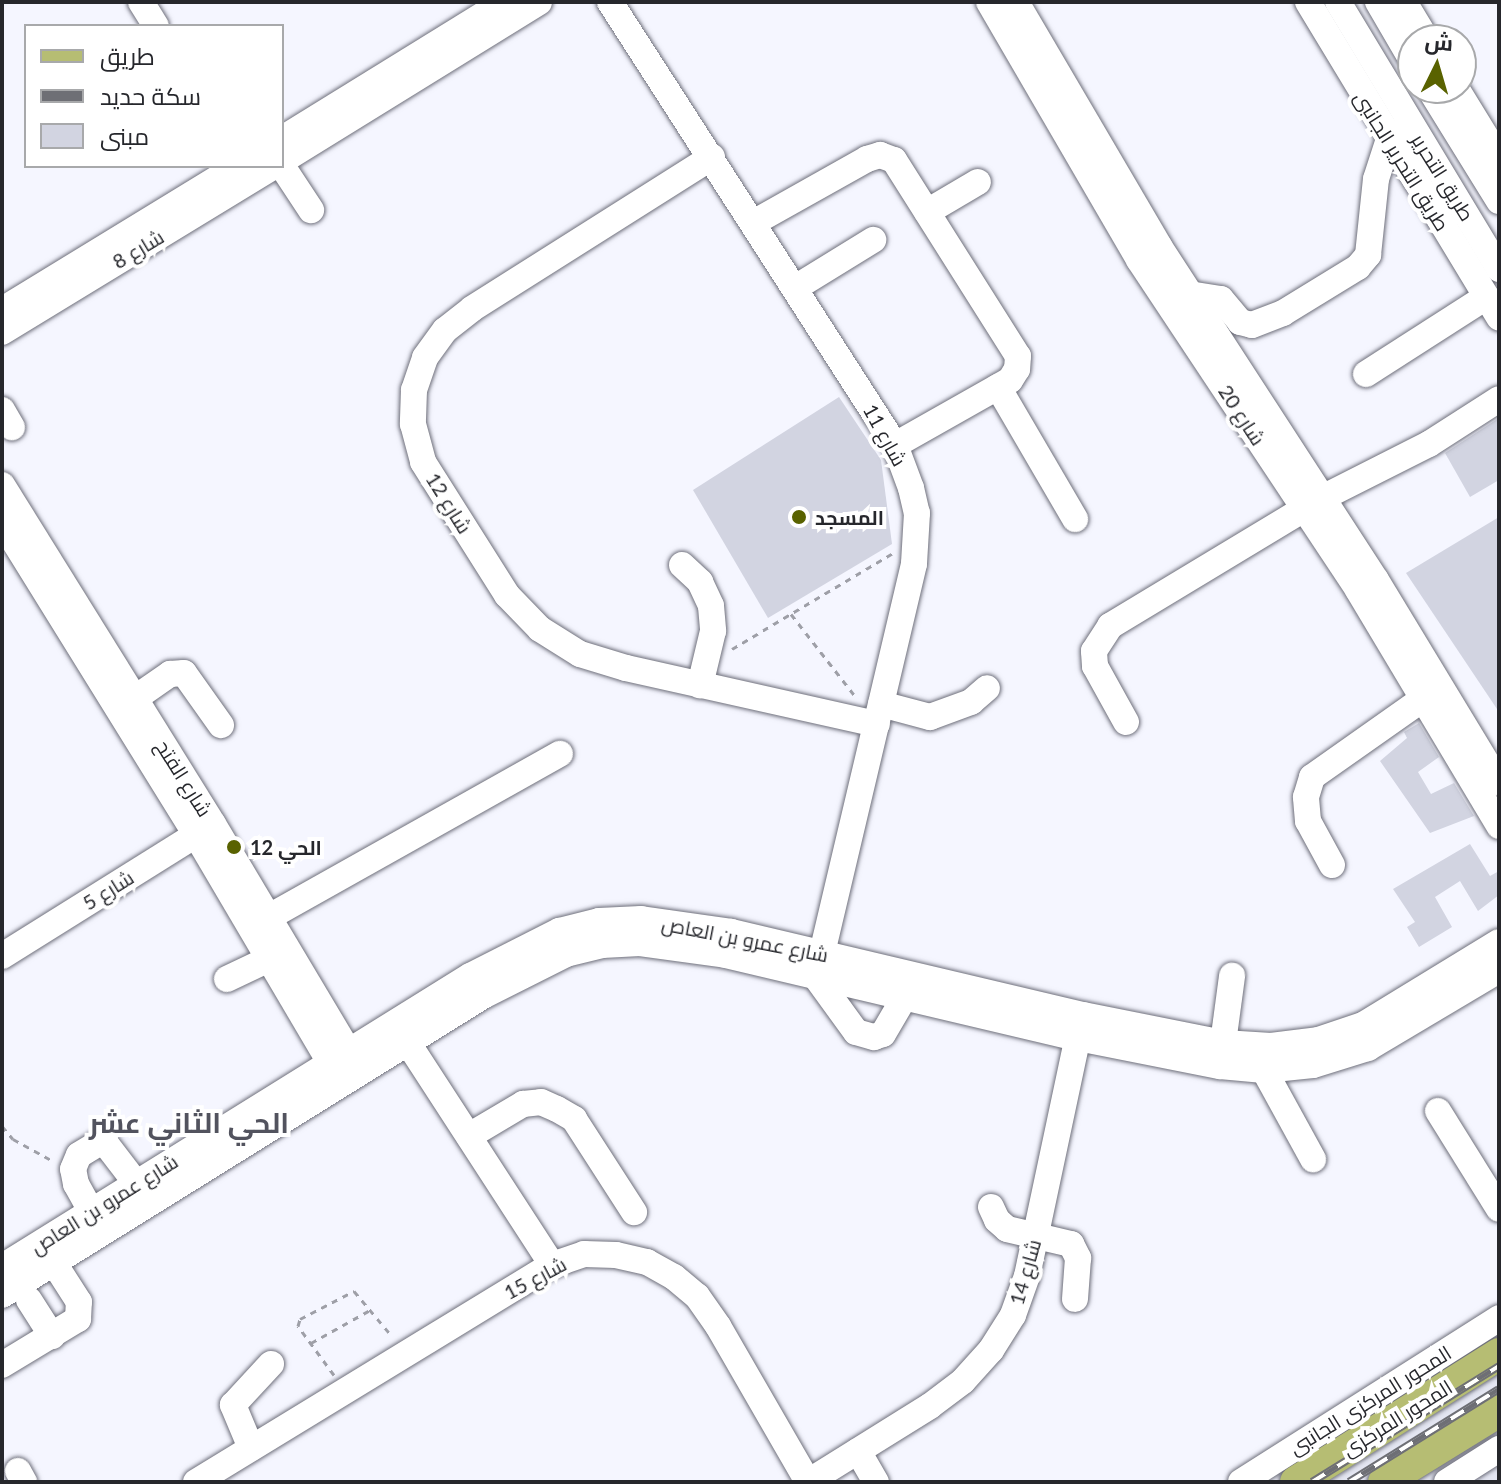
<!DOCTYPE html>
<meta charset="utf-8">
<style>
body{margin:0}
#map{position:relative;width:1501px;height:1484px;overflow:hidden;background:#f5f6ff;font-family:Lato,Cairo,sans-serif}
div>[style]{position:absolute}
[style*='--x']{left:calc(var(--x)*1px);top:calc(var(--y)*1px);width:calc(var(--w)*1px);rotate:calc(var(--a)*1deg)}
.built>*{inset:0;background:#e5e7f3}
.building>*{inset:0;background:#d2d4e1}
.path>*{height:3px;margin-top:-1.5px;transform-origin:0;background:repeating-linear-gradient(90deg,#9e9fa7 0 6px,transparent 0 12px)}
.roads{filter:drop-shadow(0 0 2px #6e6f7b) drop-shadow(0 0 2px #6e6f7b)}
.minor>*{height:26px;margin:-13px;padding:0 13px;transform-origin:13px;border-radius:13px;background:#fff}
.major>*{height:32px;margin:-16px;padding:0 16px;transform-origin:16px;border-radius:16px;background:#b6bd73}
.rail>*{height:8px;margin-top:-4px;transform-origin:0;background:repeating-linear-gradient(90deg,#fff 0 15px,#6e6f75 0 30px);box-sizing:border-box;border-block:2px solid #6e6f75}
.dots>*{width:22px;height:22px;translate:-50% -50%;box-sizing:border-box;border:4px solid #fff;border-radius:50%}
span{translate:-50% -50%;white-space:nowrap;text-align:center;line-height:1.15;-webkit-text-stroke:8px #fff;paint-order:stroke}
.street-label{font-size:20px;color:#26272c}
.poi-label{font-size:20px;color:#26272c;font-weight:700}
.left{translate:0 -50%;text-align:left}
.district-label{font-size:28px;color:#52535e;font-weight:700}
.frame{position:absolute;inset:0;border:4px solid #26272c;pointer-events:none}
.legend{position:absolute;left:24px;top:24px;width:260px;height:144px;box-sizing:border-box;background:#fff;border:2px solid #a8a9ab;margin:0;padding:10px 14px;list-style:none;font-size:24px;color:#26272c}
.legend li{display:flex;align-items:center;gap:16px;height:40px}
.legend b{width:40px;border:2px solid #a8a9ab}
.north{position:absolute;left:1397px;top:24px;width:80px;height:80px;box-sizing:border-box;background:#fff;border:2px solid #a8a9ab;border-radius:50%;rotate:5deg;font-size:22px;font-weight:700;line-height:32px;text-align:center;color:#26272c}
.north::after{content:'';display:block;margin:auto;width:28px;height:36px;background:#596200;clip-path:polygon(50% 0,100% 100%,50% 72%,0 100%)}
</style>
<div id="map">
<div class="built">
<div style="clip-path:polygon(1499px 1373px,1499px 1482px,1328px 1482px)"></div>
</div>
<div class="building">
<div style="clip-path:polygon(839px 397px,881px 460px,892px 544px,768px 618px,693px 490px)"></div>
<div style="clip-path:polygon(1499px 418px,1499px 480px,1470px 497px,1445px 453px)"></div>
<div style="clip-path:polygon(1499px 517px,1499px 712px,1406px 573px)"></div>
<div style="clip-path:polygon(1419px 723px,1439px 757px,1418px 772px,1431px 794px,1454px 783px,1474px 816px,1430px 833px,1380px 761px,1407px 738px,1404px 732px)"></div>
<div style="clip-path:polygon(1470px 844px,1490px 876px,1499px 871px,1499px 895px,1478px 911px,1460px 881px,1435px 897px,1452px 927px,1419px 947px,1407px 927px,1415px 922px,1393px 889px)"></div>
</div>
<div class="path">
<div style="--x:791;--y:614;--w:104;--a:52"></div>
<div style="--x:732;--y:649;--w:187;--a:-30.8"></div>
<div style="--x:2;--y:1126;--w:17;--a:50"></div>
<div style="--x:13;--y:1139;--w:43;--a:28.9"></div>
<div style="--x:311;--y:1343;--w:68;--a:-29.2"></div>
<div style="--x:334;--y:1375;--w:61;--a:-126.3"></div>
<div style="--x:298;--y:1326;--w:7;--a:-74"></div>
<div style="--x:300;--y:1319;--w:61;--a:-27.4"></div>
<div style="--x:354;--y:1291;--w:57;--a:49.9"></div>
</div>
<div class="roads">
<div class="minor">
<div style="--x:141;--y:2;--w:28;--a:58"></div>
<div style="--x:610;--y:2;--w:527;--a:57.25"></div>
<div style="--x:895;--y:445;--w:46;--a:69.6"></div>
<div style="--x:911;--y:488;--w:26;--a:77"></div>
<div style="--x:917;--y:513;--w:51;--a:93.4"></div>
<div style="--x:914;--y:564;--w:424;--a:103.3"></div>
<div style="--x:816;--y:977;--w:68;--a:54"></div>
<div style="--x:856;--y:1032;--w:19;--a:16"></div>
<div style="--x:874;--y:1037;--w:9;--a:-18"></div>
<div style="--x:883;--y:1034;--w:42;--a:-59.7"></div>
<div style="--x:989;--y:2;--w:298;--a:59.8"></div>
<div style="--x:1139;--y:260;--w:396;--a:56.4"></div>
<div style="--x:1358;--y:590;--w:275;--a:59.1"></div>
<div style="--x:1016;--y:2;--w:283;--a:59.6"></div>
<div style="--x:1159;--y:246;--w:398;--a:57"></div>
<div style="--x:1376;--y:580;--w:237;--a:58.8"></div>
<div style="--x:1308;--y:2;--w:369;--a:58.8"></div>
<div style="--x:1338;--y:2;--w:312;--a:58.9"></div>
<div style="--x:1378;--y:2;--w:69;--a:59.7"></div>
<div style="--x:1404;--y:2;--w:44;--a:58.8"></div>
<div style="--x:1429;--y:88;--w:133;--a:58.2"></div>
<div style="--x:1456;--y:88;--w:61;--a:58.4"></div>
<div style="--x:1488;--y:140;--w:31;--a:81"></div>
<div style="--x:1493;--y:171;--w:16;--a:97"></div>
<div style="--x:282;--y:139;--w:261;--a:-31.7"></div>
<div style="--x:712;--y:157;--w:284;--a:147.7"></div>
<div style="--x:472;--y:309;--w:34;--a:142"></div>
<div style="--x:445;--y:330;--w:34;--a:126"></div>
<div style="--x:425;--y:358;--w:34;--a:109"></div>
<div style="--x:414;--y:390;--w:34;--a:92"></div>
<div style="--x:413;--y:424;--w:39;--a:75"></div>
<div style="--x:423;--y:462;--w:157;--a:57.7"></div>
<div style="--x:507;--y:595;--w:47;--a:45.9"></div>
<div style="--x:540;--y:629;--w:47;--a:32"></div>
<div style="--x:580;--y:654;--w:48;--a:16.9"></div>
<div style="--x:626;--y:668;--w:257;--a:12.6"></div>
<div style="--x:282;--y:161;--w:302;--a:-31.7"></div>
<div style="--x:282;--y:166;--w:53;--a:56.6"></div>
<div style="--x:927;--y:212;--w:59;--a:-30.5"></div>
<div style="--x:753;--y:223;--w:131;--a:-29.3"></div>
<div style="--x:867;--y:159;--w:14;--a:-17"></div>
<div style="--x:880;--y:155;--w:15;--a:20"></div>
<div style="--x:894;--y:160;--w:232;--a:57.7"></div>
<div style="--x:1018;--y:356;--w:13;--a:94"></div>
<div style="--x:1017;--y:369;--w:13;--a:122"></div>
<div style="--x:1010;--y:380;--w:132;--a:150.5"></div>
<div style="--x:795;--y:288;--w:92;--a:-31.6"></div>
<div style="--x:1189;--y:294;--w:32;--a:9"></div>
<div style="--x:1221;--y:299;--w:30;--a:50"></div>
<div style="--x:1240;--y:322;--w:12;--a:14"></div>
<div style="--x:1252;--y:325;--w:33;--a:-21"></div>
<div style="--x:1283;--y:313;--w:88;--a:-31.5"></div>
<div style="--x:1358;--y:267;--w:16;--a:-50"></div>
<div style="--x:1368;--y:255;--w:76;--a:-84"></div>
<div style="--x:1376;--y:179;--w:42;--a:-72"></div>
<div style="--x:1389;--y:139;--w:26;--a:-32"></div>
<div style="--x:2;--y:310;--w:276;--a:-31.4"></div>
<div style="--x:2;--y:332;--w:319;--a:-31.4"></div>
<div style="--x:1366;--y:374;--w:143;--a:-32.7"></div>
<div style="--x:998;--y:387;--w:153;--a:59.7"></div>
<div style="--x:2;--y:410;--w:20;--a:60"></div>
<div style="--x:2;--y:485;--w:399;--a:58.1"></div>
<div style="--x:213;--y:824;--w:282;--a:59.2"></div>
<div style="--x:2;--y:522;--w:368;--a:58.2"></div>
<div style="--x:196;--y:835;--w:280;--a:59.5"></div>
<div style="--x:682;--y:565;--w:25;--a:43"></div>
<div style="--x:700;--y:582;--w:26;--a:65"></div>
<div style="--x:711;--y:606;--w:25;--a:85"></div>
<div style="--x:713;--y:631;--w:56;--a:103.5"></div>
<div style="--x:134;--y:699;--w:44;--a:-34.8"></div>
<div style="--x:170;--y:674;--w:14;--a:-4"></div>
<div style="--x:184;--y:673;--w:64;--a:54.6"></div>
<div style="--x:881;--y:704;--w:51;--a:14.9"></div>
<div style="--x:930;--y:717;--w:44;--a:-20.1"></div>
<div style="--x:971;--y:702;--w:21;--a:-41"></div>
<div style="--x:1126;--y:722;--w:64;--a:-119"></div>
<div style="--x:1095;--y:666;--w:15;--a:-94"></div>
<div style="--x:1094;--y:651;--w:30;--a:-57"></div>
<div style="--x:1110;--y:626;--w:248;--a:-31.1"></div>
<div style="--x:1322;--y:498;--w:120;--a:-26.8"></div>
<div style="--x:1429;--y:444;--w:83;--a:-32.7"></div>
<div style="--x:1332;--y:865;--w:50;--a:-118.6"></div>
<div style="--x:1308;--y:821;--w:24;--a:-95"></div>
<div style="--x:1306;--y:797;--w:21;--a:-73"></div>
<div style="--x:1312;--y:777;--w:137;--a:-35.2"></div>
<div style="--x:253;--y:926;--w:352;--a:-29.3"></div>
<div style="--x:2;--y:956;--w:245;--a:-32"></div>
<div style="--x:227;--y:979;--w:47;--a:-25.5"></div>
<div style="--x:408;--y:1043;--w:265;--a:57"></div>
<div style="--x:1223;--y:1043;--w:68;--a:-82.3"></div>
<div style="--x:1264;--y:1070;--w:102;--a:61.2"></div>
<div style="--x:1438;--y:1111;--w:115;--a:58.1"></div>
<div style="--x:469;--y:1136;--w:63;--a:-30.7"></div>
<div style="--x:523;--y:1104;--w:18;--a:-6"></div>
<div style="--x:541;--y:1102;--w:17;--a:24"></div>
<div style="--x:557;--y:1109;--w:20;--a:30"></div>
<div style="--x:574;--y:1119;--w:111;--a:57.2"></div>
<div style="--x:991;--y:1207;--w:14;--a:65"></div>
<div style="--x:997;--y:1220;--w:13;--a:42"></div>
<div style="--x:1007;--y:1229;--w:66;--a:13.2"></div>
<div style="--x:1071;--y:1244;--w:16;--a:63"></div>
<div style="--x:1078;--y:1258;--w:41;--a:94.2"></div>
<div style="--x:91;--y:1211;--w:31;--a:-119"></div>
<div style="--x:76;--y:1184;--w:15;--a:-101"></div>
<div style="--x:73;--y:1169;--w:15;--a:-67"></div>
<div style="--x:79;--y:1155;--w:21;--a:-31"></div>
<div style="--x:97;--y:1144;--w:9;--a:0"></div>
<div style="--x:106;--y:1144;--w:49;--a:52.4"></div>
<div style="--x:2;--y:1267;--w:551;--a:-31.87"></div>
<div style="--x:470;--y:976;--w:100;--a:-26.8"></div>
<div style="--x:559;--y:931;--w:41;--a:-14"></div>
<div style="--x:599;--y:921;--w:42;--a:-2.7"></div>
<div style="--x:641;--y:919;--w:91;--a:8.2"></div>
<div style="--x:731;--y:932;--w:362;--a:13.3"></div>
<div style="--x:1083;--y:1015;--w:143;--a:11.3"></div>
<div style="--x:1223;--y:1043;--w:48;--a:3.6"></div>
<div style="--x:1271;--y:1046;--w:47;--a:-7.3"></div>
<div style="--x:1318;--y:1040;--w:47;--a:-18.4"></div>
<div style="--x:1363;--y:1025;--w:159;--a:-31.4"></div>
<div style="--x:2;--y:1295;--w:566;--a:-31.87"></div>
<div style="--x:483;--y:996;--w:93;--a:-26.8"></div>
<div style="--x:566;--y:954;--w:37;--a:-14"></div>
<div style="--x:602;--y:945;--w:38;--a:-3"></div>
<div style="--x:640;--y:943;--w:87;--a:7.9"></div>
<div style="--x:726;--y:955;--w:362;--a:13.3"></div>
<div style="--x:1078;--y:1038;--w:145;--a:11.2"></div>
<div style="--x:1220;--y:1066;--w:44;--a:5.2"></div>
<div style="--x:1264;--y:1070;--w:49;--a:-5.8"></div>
<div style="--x:1313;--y:1065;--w:58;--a:-17.2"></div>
<div style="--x:1368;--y:1048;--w:152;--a:-30.8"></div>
<div style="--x:29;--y:1300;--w:43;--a:57.4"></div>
<div style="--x:2;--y:1365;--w:89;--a:-31.2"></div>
<div style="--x:78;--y:1319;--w:17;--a:-87"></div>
<div style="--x:79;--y:1302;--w:46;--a:-122.7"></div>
<div style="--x:251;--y:1448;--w:47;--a:-112.7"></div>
<div style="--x:233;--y:1405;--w:56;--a:-47.2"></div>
<div style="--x:858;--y:1451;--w:36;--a:60"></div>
<div style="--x:18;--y:1471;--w:13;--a:61"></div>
<div style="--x:196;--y:1482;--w:417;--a:-31.4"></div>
<div style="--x:552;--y:1265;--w:34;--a:-19"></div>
<div style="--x:584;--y:1254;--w:32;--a:2"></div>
<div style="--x:616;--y:1255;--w:32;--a:13"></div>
<div style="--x:647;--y:1262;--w:31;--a:29"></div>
<div style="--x:674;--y:1277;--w:30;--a:40"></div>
<div style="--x:697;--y:1296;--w:37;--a:55"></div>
<div style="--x:718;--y:1326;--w:180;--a:60"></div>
<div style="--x:808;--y:1482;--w:144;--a:-31.9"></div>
<div style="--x:930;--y:1406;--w:41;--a:-37.1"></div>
<div style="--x:963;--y:1381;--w:42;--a:-47.9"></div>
<div style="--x:991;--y:1350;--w:41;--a:-57.8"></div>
<div style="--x:1013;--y:1315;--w:41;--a:-70.3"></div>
<div style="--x:1027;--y:1276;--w:259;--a:-78"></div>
<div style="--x:1241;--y:1482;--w:306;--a:-32.4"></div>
<div style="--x:1447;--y:1482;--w:62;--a:-32.4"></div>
</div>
<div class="major">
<div style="--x:1296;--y:1482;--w:240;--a:-32.2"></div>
<div style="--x:1384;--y:1482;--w:135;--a:-31.7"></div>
</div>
</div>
<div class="rail">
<div style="--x:1312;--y:1482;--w:220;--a:-31.8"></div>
<div style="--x:1349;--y:1482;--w:176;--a:-31.8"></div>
</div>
<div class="dots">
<div style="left:799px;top:517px;background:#596200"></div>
<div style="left:234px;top:847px;background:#596200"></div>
</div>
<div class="street-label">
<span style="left:1402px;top:161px;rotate:58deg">طريق التحرير الجانبى</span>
<span style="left:1443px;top:177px;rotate:58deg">طريق التحرير</span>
<span style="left:138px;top:249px;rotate:-31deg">شارع 8</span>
<span style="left:1242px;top:415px;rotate:57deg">شارع 20</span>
<span style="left:885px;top:435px;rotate:61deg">شارع 11</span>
<span style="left:449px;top:503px;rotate:58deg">شارع 12</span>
<span style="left:184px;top:778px;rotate:58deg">شارع الفتح</span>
<span style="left:108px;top:890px;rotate:-32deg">شارع 5</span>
<span style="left:745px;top:939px;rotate:11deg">شارع عمرو بن العاص</span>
<span style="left:104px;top:1204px;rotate:-32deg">شارع عمرو بن العاص</span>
<span style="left:1025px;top:1272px;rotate:-74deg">شارع 14</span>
<span style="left:535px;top:1278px;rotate:-28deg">شارع 15</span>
<span style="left:1370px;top:1400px;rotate:-32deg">المحور المركزى الجانبى</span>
<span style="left:1397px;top:1418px;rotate:-32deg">المحور المركزى</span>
</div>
<div class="poi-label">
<span class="left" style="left:815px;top:517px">المسجد</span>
<span class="left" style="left:250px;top:847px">الحي 12</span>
</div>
<div class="district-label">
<span style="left:189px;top:1122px">الحي الثاني عشر</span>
</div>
<div class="frame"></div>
<ul class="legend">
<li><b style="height:10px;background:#b6bd73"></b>طريق</li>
<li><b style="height:10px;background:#6e6f75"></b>سكة حديد</li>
<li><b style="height:22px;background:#d2d4e1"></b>مبنى</li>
</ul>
<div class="north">ش</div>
</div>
